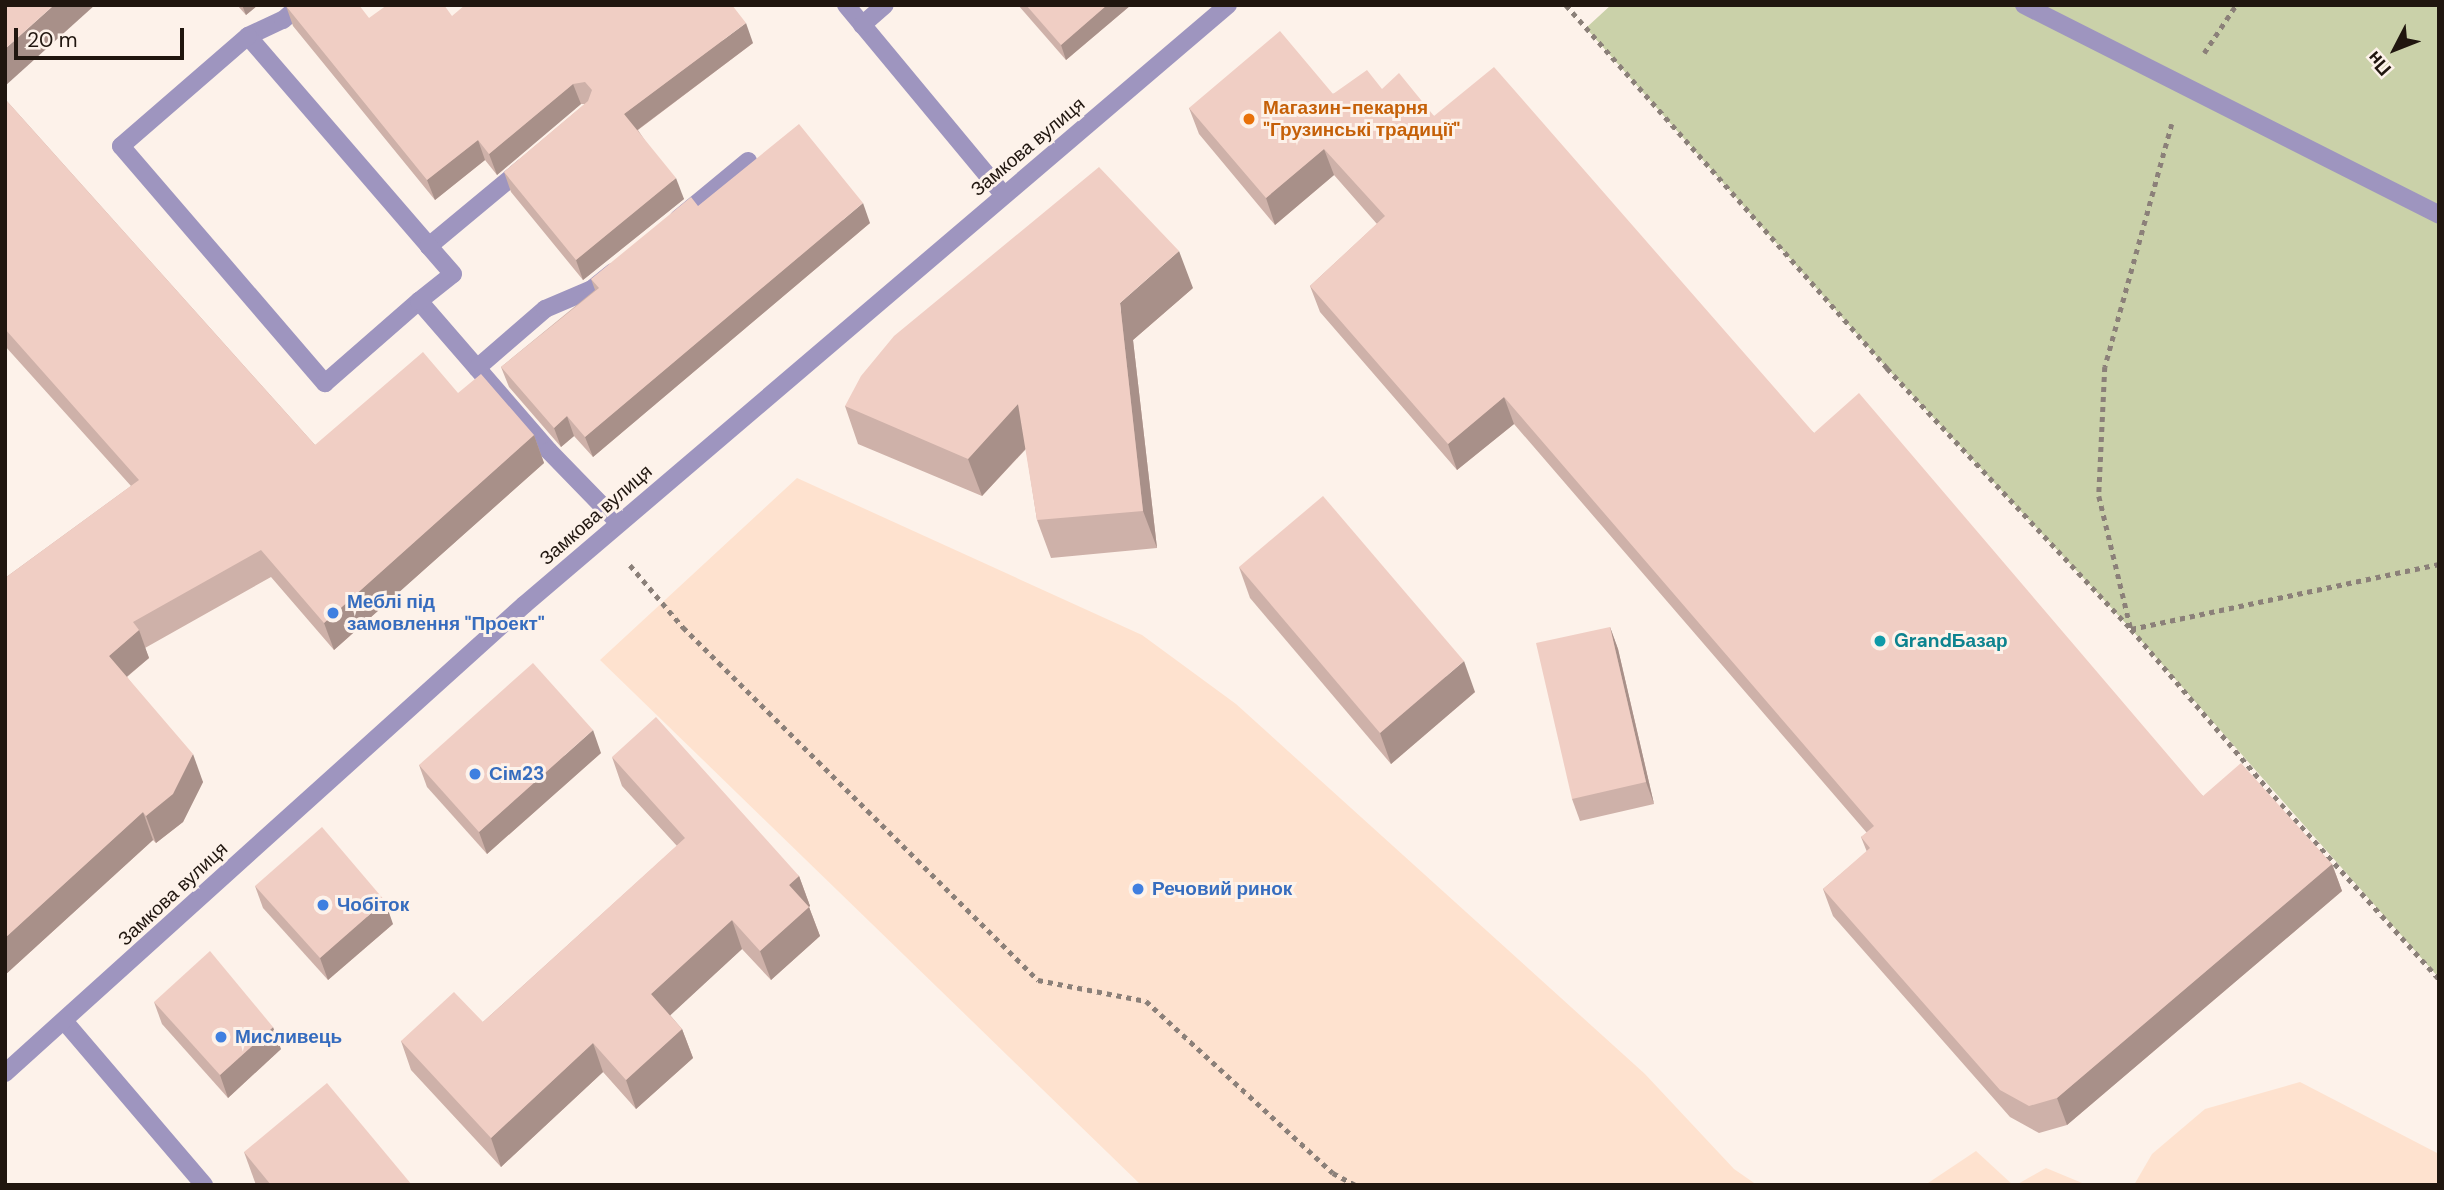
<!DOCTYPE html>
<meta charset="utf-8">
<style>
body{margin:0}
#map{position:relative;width:2444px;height:1190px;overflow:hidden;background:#fdf2ea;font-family:"DM Sans",sans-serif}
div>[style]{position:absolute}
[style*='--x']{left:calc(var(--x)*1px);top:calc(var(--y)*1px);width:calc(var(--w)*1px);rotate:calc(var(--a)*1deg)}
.built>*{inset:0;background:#fee2cf}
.green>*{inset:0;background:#cad1a9}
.path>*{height:4.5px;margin-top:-2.25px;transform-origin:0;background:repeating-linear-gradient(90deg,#8b8079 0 5px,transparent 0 10px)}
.lane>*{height:18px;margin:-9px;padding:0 9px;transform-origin:9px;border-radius:9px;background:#9e95bf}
.street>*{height:18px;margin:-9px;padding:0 9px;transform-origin:9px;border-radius:9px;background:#9e95bf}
.wall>*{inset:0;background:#ceb1a9}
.shaded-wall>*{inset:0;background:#a89089}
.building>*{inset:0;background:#f0cec4}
.dots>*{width:19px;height:19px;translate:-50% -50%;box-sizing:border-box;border:4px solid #fdf2ea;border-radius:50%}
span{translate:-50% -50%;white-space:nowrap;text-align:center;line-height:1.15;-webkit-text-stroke:6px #fdf2ea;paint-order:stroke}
.food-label{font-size:19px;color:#c56008;font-weight:700}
.left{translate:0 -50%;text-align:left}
.street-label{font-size:19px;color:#20160f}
.shop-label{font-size:19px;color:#366cbe;font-weight:700}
.culture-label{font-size:19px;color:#0d838f;font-weight:700}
.frame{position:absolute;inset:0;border:7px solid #20160f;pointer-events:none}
.north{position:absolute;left:2360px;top:14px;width:70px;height:70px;-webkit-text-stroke:5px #fdf2ea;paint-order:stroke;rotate:228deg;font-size:19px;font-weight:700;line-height:28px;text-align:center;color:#20160f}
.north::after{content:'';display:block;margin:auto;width:24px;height:32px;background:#20160f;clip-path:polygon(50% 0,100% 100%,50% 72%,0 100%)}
.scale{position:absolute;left:14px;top:28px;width:170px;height:32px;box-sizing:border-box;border:4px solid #20160f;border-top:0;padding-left:9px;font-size:21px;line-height:24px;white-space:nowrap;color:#20160f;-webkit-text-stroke:5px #fdf2ea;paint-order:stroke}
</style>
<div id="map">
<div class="built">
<div style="clip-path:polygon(797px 478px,1142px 635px,1236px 704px,1645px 1074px,1734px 1169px,1757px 1185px,1141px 1185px,600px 660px)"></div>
<div style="clip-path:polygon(2300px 1082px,2439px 1154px,2439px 1185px,2134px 1185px,2152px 1154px,2205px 1109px)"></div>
<div style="clip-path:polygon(1976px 1151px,2013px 1185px,1925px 1185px)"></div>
<div style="clip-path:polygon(2046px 1168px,2087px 1185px,2016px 1185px)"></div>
</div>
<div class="green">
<div style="clip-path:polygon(1611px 5px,2439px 5px,2439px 978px,2131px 629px,1887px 368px,1586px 28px)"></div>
</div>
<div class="path">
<div style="--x:1566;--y:5;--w:485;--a:48.5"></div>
<div style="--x:1887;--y:368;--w:357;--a:46.9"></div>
<div style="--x:2131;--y:629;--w:230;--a:49.4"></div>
<div style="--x:2281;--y:804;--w:236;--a:47.9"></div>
<div style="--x:2204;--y:53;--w:58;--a:-56.3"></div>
<div style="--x:2172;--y:124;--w:252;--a:105.4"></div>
<div style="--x:2105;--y:367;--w:129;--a:92.7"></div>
<div style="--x:2099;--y:496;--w:137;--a:76.5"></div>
<div style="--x:2131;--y:629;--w:315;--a:-11.9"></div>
<div style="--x:630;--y:565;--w:82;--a:49.5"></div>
<div style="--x:683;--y:627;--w:501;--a:44.84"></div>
<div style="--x:1038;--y:980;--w:110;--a:11"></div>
<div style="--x:1146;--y:1001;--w:254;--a:42.6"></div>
<div style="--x:1333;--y:1173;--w:26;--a:28"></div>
</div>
<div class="lane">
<div style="--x:846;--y:5;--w:247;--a:50.3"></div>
<div style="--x:2024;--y:5;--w:465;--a:26.8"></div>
<div style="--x:862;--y:25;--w:30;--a:-41"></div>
<div style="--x:248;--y:36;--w:38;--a:-25"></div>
<div style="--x:283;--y:20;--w:23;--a:-41"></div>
<div style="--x:524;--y:167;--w:124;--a:140.3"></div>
<div style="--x:429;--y:246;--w:277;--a:-130.8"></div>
<div style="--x:248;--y:36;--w:168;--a:139.1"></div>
<div style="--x:121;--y:146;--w:313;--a:49.3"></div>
<div style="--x:325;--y:383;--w:125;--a:-41.1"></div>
<div style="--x:419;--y:301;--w:198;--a:49.1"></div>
<div style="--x:549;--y:451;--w:100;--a:45.8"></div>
<div style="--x:678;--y:219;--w:91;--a:-39.6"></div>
<div style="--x:419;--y:301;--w:43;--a:-38.5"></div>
<div style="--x:453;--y:274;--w:37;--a:-131"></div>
<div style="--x:477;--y:368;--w:90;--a:-40.9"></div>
<div style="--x:545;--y:309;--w:51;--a:-23.1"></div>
<div style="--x:592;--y:289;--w:27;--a:-39"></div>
<div style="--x:65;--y:1022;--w:214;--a:49.5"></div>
</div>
<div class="street">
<div style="--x:5;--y:1073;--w:699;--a:-42.04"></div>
<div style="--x:524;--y:605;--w:925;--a:-40.44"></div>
</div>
<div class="wall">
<div style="clip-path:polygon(237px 5px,258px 5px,246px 15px)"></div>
<div style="clip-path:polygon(1018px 5px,1131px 5px,1066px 60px)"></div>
<div style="clip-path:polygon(286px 6px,369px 18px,452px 16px,753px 43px,638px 130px,684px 199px,583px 280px,511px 192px,504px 172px,585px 104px,581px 104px,497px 175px,485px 160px,435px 200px,293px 26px)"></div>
<div style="clip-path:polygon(1382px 89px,1434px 116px,1814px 433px,2203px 796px,2332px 864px,2342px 891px,2067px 1125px,2039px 1133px,2010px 1117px,1833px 916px,1823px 889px,1867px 852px,1861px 837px,1867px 833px,1514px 424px,1457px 470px,1320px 312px,1310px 286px,1377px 224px,1334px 175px,1275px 225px,1199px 134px,1189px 108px)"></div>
<div style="clip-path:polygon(5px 99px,315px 445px,458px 393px,534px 435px,544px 463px,334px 650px,271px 577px,145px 648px,149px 658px,127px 677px,203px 782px,183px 822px,156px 843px,153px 840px,5px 975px,5px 578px,131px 486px,5px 346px)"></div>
<div style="clip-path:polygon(698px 206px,870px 223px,593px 457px,574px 436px,561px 447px,509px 387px,501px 367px,595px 290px,591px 279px)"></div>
<div style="clip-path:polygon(1193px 288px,1133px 340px,1157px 548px,1051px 558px,1037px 520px,1026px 449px,982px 496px,858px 444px,845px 406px)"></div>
<div style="clip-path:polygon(1239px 567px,1475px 692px,1391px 764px,1250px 598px)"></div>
<div style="clip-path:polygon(1610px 627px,1618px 649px,1654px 804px,1580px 821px,1572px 799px)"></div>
<div style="clip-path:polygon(601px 753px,487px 854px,427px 787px,419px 765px)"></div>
<div style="clip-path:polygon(612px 757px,799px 876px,810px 906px,809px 907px,820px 936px,771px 980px,742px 949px,670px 1015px,682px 1029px,693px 1058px,636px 1109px,603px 1072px,501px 1167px,411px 1070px,401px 1041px,483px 1022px,677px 846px,622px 786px)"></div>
<div style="clip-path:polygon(255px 886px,393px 924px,328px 980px,263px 908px)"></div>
<div style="clip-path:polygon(154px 1002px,281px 1049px,228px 1098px,162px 1024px)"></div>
<div style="clip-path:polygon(244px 1152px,412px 1185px,256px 1185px)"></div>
</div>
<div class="shaded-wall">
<div style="clip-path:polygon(54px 5px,95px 5px,5px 86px,5px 49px)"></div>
<div style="clip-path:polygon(242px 5px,258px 5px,246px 15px)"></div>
<div style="clip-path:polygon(1107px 5px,1131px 5px,1066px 60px,1061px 45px)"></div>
<div style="clip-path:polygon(746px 23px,753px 43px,632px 134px,624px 114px)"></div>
<div style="clip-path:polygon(573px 84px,581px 104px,497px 175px,489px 154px)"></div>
<div style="clip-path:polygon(478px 140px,485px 160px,435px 200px,427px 180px)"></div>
<div style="clip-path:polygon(1324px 149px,1334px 175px,1275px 225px,1266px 198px)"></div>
<div style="clip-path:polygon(676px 178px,684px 199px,583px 280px,576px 260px)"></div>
<div style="clip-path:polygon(863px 203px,870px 223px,593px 457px,585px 437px)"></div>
<div style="clip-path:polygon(1179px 251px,1193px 288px,1133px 340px,1157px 548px,1143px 511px,1120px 303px)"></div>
<div style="clip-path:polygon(1504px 397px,1514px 424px,1457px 470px,1448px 444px)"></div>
<div style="clip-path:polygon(1018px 404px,1032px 442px,982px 496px,968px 459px)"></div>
<div style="clip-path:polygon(567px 416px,574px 436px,561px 447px,554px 428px)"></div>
<div style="clip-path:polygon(534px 435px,544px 463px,334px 650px,324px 623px)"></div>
<div style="clip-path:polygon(1610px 627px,1618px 649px,1654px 804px,1646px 782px)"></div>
<div style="clip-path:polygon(139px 630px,149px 658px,119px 683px,109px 656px)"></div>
<div style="clip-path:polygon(1464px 661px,1475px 692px,1391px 764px,1380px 733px)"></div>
<div style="clip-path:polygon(593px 730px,601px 753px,487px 854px,479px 832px)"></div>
<div style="clip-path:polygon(193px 754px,203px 782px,183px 822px,156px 843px,146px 816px)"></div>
<div style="clip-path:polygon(143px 812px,153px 840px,5px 975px,5px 938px)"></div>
<div style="clip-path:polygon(2332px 864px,2342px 891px,2067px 1125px,2057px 1098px)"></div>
<div style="clip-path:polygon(799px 876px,810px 906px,800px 914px,789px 885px)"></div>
<div style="clip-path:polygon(385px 901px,393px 924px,328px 980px,320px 958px)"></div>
<div style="clip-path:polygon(809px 907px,820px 936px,771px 980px,760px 951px)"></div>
<div style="clip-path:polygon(732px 920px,742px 949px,662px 1023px,651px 994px)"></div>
<div style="clip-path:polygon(273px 1027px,281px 1049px,228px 1098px,220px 1075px)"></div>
<div style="clip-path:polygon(682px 1029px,693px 1058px,636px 1109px,626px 1080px)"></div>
<div style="clip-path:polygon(593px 1043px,603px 1072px,501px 1167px,491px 1138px)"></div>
</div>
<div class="building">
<div style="clip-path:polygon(5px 5px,54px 5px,5px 49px)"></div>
<div style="clip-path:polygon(359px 5px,369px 18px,387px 5px,444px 5px,452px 16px,465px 5px,732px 5px,746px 23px,624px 114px,676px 178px,576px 260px,504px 172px,588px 101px,592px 90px,585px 82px,573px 84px,489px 154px,478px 140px,427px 180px,286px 6px)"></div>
<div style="clip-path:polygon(1026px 5px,1107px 5px,1061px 45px)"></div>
<div style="clip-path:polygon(1280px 31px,1333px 94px,1367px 70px,1382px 89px,1399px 73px,1434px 116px,1494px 67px,1814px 433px,1859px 393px,2203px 796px,2241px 763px,2332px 864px,2057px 1098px,2029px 1106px,2000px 1090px,1823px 889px,1870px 848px,1861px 837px,1874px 826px,1504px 397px,1448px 444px,1310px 286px,1385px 216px,1324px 149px,1266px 198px,1189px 108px)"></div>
<div style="clip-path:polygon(5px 99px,315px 445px,423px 352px,458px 393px,481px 374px,534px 435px,324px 623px,261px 550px,133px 622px,139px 630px,109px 656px,193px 754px,173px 794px,146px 816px,143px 812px,5px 938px,5px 602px,6px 601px,5px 600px,5px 578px,139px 480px,5px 329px)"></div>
<div style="clip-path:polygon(799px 124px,863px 203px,585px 437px,567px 416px,554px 428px,501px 367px,599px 288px,591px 279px,691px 197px,698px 206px)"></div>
<div style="clip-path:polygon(1099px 167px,1179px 251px,1120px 303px,1143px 511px,1037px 520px,1018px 404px,968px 459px,845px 406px,861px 376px,894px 336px)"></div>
<div style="clip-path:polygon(1323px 496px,1464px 661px,1380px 733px,1239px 567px)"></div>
<div style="clip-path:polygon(1610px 627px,1646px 782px,1572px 799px,1536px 643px)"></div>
<div style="clip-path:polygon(533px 663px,593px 730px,479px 832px,419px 765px)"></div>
<div style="clip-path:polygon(656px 717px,799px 876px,789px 885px,809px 907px,760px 951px,732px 920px,651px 994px,682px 1029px,626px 1080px,593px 1043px,491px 1138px,401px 1041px,454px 992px,483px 1022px,685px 838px,612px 757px)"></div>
<div style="clip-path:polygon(322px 827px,385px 901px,320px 958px,255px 886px)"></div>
<div style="clip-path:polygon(210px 951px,273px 1027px,220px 1075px,154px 1002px)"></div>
<div style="clip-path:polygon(327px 1083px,412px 1185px,271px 1185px,244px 1152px)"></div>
</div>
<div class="dots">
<div style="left:1249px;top:119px;background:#e8710a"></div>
<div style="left:333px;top:613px;background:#3f7fe0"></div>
<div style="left:1880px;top:641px;background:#0f9aa8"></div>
<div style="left:475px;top:774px;background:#3f7fe0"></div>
<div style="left:1138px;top:889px;background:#3f7fe0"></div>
<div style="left:323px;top:905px;background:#3f7fe0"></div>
<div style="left:221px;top:1037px;background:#3f7fe0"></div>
</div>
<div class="food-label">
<span class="left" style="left:1263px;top:119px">Магазин-пекарня<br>"Грузинські традиції"</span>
</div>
<div class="street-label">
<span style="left:1028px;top:147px;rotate:-40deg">Замкова вулиця</span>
<span style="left:596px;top:515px;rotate:-41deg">Замкова вулиця</span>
<span style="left:173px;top:894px;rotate:-43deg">Замкова вулиця</span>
</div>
<div class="shop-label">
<span class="left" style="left:347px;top:613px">Меблі під<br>замовлення "Проект"</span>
<span class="left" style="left:489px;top:774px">Сім23</span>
<span class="left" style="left:1152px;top:889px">Речовий ринок</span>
<span class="left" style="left:337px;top:905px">Чобіток</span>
<span class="left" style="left:235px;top:1037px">Мисливець</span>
</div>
<div class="culture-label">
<span class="left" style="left:1894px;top:641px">GrandБазар</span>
</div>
<div class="frame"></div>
<div class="north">Пн</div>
<div class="scale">20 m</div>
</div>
